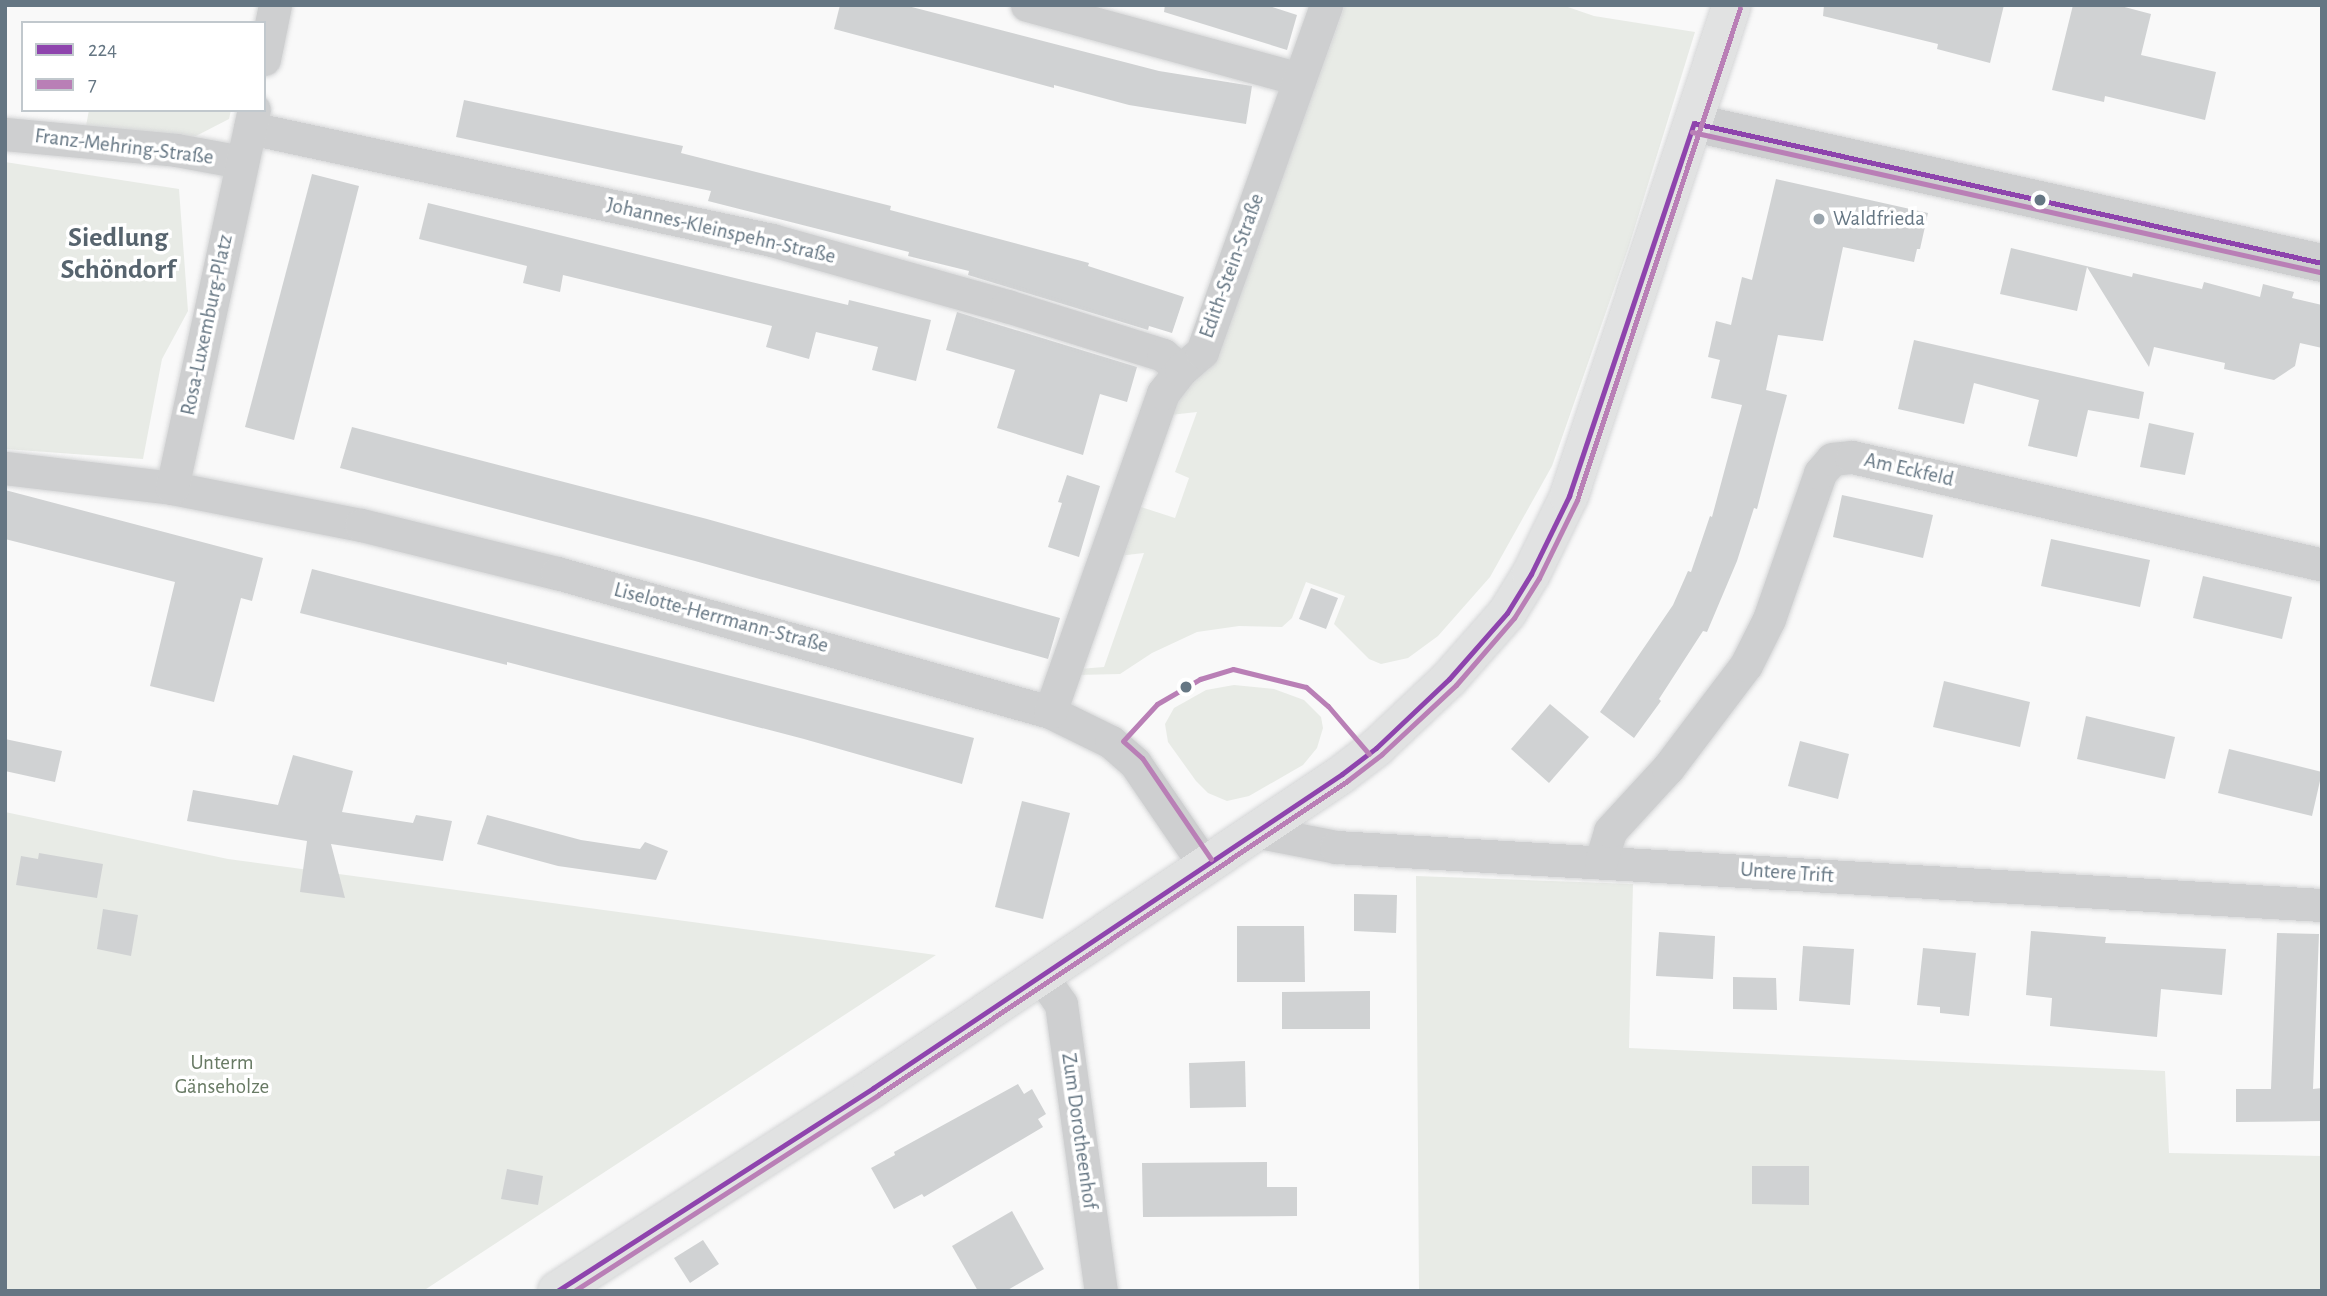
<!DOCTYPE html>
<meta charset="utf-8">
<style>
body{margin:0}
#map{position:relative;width:2327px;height:1296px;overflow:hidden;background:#f9f9f9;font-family:"Alegreya Sans",sans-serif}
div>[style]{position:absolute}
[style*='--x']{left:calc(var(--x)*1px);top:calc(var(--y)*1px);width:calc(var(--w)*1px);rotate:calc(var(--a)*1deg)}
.green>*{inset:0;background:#e8ebe6}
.building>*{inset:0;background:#d0d2d3}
.roads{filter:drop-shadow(0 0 2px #d5d6d7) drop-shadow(0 0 2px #d5d6d7)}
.minor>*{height:33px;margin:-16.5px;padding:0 16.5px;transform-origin:16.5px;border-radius:16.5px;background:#cecfd0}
.tertiary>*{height:38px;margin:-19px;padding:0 19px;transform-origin:19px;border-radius:19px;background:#cecfd0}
.primary>*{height:38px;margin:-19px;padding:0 19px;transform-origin:19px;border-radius:19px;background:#e1e2e2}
.bus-1>*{height:5px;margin:-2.5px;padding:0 2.5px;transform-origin:2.5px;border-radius:2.5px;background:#8e44ad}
.bus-2>*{height:5px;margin:-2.5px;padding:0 2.5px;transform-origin:2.5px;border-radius:2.5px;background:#b97fb6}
.dots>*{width:19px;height:19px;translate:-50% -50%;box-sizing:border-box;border:4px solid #fff;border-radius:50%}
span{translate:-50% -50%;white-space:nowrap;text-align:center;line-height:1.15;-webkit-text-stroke:7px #fff;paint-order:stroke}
.street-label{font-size:21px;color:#657683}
.poi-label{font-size:21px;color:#657683}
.left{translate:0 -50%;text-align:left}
.park-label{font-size:21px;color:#687a64}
.district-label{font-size:28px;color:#57646e;font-weight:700}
.frame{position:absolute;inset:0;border:7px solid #657683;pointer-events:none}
.legend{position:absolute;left:21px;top:21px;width:245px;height:91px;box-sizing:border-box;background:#fff;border:2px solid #c1c8cd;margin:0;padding:9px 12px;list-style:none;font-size:21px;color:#657683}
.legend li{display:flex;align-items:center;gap:14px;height:35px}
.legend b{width:35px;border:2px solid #c1c8cd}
</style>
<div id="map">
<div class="green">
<div style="clip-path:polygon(1345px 5px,1562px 5px,1594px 16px,1695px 32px,1629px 246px,1552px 466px,1490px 577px,1438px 636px,1408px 658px,1381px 664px,1369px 659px,1334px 624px,1345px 596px,1306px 582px,1292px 618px,1282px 627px,1239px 626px,1197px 632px,1152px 653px,1120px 674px,1077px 675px,1079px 669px,1104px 667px,1144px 553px,1118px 556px,1138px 506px,1175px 518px,1189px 478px,1175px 472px,1197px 412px,1170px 415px,1183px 389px,1216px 359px)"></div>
<div style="clip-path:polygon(89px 110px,231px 110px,229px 119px,194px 137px,86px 126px)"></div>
<div style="clip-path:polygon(5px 162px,179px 189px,188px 311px,162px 359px,143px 459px,5px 449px)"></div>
<div style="clip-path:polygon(1234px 685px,1274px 689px,1304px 700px,1321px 717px,1323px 728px,1317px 748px,1303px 765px,1249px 796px,1227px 801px,1208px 793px,1196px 781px,1168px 742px,1165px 724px,1174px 708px,1206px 690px)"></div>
<div style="clip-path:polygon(5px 812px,228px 859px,936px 955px,423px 1291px,5px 1291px)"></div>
<div style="clip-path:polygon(1416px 876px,1633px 884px,1629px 1048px,2165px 1071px,2169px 1153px,2322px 1156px,2322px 1291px,1419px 1291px)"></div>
</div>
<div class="building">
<div style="clip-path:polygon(840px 5px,904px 5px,1159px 71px,1252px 86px,1246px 124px,1129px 105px,1054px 85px,1054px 88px,834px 29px)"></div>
<div style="clip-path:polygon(1165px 5px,1266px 5px,1297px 15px,1287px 50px,1164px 12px)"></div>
<div style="clip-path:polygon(1824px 5px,2004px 5px,1990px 63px,1937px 49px,1938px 44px,1823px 16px)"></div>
<div style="clip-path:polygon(2073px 5px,2117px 5px,2151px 14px,2141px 55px,2216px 72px,2205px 120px,2105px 96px,2104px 102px,2052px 90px)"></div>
<div style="clip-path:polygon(464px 100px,683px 146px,681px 153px,891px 206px,890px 210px,1089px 263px,1088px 266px,1184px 297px,1172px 333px,1149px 326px,1148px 330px,968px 275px,969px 271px,908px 256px,909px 252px,708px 201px,711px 191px,456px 137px)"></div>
<div style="clip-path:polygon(312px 174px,359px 186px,294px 440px,245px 427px)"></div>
<div style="clip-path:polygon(1776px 179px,1928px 213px,1920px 249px,1917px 249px,1914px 262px,1843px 247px,1823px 341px,1778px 335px,1766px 390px,1787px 395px,1757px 509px,1754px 508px,1737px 561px,1707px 632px,1703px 631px,1659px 699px,1661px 701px,1634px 738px,1600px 712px,1673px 605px,1688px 571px,1691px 572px,1710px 516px,1712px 517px,1742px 405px,1711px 398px,1720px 360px,1708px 357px,1716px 321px,1731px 325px,1742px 277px,1752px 280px)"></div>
<div style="clip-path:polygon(428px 203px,743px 280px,848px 305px,849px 300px,931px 320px,916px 381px,872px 370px,878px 347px,816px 332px,809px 359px,766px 347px,772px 326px,563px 275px,560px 292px,523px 283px,527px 266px,419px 239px)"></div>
<div style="clip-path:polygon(2011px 248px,2132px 277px,2133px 273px,2202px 289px,2204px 282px,2260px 297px,2263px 284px,2294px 292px,2292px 298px,2322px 305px,2322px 348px,2300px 343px,2295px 366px,2274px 380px,2224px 369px,2225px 363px,2154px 347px,2149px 367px,2087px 267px,2077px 311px,2000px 294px)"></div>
<div style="clip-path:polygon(957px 312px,1137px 367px,1127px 402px,1100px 394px,1083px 455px,997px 428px,1015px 370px,946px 350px)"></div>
<div style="clip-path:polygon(1914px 340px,2144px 392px,2139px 419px,2088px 410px,2077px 457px,2028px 446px,2039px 400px,1974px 383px,1964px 424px,1898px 409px)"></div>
<div style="clip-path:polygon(2149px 423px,2194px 433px,2185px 475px,2140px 467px)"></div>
<div style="clip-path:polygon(352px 427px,707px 519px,1060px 618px,1048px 659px,695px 561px,340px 468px)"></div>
<div style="clip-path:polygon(1067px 475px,1100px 486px,1079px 557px,1048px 547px,1062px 503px,1058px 502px)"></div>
<div style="clip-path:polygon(5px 490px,263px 558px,252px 601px,241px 598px,214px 702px,150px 686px,175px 582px,5px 539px)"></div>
<div style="clip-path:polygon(1842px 495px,1933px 515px,1923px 558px,1833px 537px)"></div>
<div style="clip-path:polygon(2051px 539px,2150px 560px,2140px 607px,2041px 586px)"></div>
<div style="clip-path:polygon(312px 569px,974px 738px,962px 784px,804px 739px,507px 662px,507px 665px,300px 613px)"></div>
<div style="clip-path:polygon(2203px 576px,2292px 597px,2282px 639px,2193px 618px)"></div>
<div style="clip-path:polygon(1311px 588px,1338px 598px,1326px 629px,1299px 619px)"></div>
<div style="clip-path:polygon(1944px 681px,2030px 702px,2020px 747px,1933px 727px)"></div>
<div style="clip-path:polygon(1550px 704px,1589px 737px,1549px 783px,1511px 749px)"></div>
<div style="clip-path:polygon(2086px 716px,2175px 737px,2165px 779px,2077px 759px)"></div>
<div style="clip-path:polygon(5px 739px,62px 751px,55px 782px,5px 771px)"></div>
<div style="clip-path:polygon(1800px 741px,1849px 754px,1838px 799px,1788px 786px)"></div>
<div style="clip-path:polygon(2229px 749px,2322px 772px,2312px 816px,2218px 793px)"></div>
<div style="clip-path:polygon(293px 755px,353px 771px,342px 812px,413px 823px,416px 815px,452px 821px,443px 861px,331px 844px,345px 898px,300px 892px,307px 841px,187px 821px,193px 790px,278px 805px)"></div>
<div style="clip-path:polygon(1022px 801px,1070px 813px,1043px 919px,995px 907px)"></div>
<div style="clip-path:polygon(487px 815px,581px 840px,640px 849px,645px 842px,668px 851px,656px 880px,558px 866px,477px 844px)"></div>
<div style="clip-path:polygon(39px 853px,103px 864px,97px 898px,16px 885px,21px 856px,38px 859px)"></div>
<div style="clip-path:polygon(1354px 894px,1397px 895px,1396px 933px,1354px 931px)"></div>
<div style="clip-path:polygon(103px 909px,138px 915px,131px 956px,97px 949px)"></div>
<div style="clip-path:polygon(1237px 926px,1304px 926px,1305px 982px,1237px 982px)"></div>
<div style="clip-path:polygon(2031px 931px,2106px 937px,2105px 943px,2226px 949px,2222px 995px,2161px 989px,2157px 1037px,2050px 1026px,2052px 998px,2026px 995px)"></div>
<div style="clip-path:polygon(1659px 932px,1715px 936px,1713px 979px,1656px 976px)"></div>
<div style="clip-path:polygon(2277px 933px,2319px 934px,2313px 1089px,2322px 1088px,2322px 1121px,2236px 1122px,2236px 1089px,2271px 1089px)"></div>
<div style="clip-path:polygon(1803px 946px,1854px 949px,1850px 1005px,1799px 1001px)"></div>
<div style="clip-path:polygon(1923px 948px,1976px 953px,1969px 1016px,1940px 1013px,1940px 1007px,1917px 1005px)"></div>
<div style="clip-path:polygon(1733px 977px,1776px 978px,1777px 1010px,1733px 1009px)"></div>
<div style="clip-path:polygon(1370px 991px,1370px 1029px,1282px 1029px,1282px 992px)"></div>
<div style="clip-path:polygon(1245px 1061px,1246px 1107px,1190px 1108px,1189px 1063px)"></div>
<div style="clip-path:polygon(1018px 1084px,1024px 1094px,1032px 1089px,1046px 1114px,1038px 1119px,1043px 1127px,924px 1197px,922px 1194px,894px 1209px,871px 1168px,895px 1155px,894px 1152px)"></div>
<div style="clip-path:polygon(1267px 1162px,1267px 1187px,1297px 1187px,1297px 1216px,1143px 1217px,1142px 1163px)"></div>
<div style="clip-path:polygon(1752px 1166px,1809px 1166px,1809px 1205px,1752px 1204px)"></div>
<div style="clip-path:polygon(507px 1169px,543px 1176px,538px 1205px,501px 1199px)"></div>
<div style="clip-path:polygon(1012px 1211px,1044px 1269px,1006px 1291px,978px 1291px,952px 1246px)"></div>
<div style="clip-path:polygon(703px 1240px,719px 1264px,690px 1283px,674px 1258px)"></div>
</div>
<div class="roads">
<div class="minor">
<div style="--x:1027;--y:5;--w:282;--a:15.2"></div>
<div style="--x:264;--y:59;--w:55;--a:-78.5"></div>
<div style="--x:250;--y:128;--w:534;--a:12.11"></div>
<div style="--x:772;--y:240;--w:244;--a:15.7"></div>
<div style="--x:1007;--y:306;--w:164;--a:17.4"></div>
<div style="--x:1163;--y:355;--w:23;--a:40"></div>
<div style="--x:5;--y:134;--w:172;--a:5.3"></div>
<div style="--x:176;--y:150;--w:67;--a:10.3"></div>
<div style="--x:5;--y:468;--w:168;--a:6.8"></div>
<div style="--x:172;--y:488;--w:193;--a:11.1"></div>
<div style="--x:361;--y:525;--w:202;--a:13.8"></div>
<div style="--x:557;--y:573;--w:512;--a:15.75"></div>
<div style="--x:1050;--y:712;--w:68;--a:26.2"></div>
<div style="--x:1111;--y:742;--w:32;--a:41"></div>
<div style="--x:1135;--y:763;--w:122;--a:55.7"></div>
<div style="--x:172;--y:488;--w:387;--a:-77.8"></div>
<div style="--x:1050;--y:712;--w:338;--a:-70.5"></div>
<div style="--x:1163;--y:393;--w:29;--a:-52"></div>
<div style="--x:1181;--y:370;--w:28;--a:-41"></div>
<div style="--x:1202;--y:352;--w:368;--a:-70.3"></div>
<div style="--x:1254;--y:831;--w:84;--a:11"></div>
<div style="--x:1336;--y:847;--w:988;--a:3.37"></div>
<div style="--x:1601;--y:861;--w:31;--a:-73"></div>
<div style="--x:1610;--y:831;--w:86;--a:-47.4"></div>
<div style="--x:1668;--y:768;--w:129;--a:-52.9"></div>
<div style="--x:1746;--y:665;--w:51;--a:-63.4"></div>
<div style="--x:1769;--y:619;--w:155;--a:-70.7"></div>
<div style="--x:1820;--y:473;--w:18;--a:-49"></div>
<div style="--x:1832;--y:459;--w:20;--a:-6"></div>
<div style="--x:1852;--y:457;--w:482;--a:12.9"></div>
<div style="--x:1042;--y:977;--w:33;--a:55"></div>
<div style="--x:1061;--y:1004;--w:290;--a:82.1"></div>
</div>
<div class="tertiary">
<div style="--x:1694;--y:123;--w:643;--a:12.57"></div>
</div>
<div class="primary">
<div style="--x:557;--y:1291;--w:376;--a:-32.7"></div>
<div style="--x:873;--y:1088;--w:564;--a:-33.8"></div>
<div style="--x:1342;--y:774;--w:43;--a:-37.4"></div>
<div style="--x:1376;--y:748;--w:100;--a:-43.4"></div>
<div style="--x:1449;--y:679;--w:88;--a:-48.7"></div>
<div style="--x:1507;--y:613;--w:46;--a:-58.4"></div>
<div style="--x:1531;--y:574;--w:87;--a:-64"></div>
<div style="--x:1569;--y:496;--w:517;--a:-71.64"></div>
</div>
</div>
<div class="bus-1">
<div style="--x:1694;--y:123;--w:643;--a:12.57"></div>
<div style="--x:557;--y:1291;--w:376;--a:-32.7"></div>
<div style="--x:873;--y:1088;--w:564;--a:-33.8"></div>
<div style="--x:1342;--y:774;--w:43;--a:-37.4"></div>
<div style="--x:1376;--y:748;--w:100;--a:-43.4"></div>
<div style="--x:1449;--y:679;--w:88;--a:-48.7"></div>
<div style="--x:1507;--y:613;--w:46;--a:-58.4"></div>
<div style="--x:1531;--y:574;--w:87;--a:-64"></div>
<div style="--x:1569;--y:496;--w:393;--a:-71.5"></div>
</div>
<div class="bus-2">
<div style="--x:1692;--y:132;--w:643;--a:12.57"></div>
<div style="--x:1211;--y:859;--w:122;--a:-124.3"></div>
<div style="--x:1142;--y:758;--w:25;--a:-138"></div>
<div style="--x:1123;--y:741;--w:50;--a:-47.4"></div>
<div style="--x:1157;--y:704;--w:50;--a:-30.2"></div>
<div style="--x:1200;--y:679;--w:34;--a:-17"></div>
<div style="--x:1233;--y:669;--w:75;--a:13.9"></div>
<div style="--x:1306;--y:687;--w:29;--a:41"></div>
<div style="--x:1328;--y:706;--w:63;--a:49.5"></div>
<div style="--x:574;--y:1291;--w:362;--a:-32.8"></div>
<div style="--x:878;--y:1095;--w:564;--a:-33.8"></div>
<div style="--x:1347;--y:781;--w:44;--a:-37.6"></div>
<div style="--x:1382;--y:754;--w:101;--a:-43"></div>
<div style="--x:1456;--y:685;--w:89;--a:-49.1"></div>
<div style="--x:1514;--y:618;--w:47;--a:-58"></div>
<div style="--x:1539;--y:578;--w:87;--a:-64"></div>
<div style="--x:1577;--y:500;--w:518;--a:-71.67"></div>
</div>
<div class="dots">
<div style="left:2040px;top:200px;background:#657683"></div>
<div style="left:1819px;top:219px;background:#99a4ac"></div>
<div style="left:1186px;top:687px;background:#657683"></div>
</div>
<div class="street-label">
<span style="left:124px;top:147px;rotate:7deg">Franz-Mehring-Straße</span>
<span style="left:721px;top:231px;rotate:13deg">Johannes-Kleinspehn-Straße</span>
<span style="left:1232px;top:266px;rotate:-70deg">Edith-Stein-Straße</span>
<span style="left:207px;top:325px;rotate:-78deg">Rosa-Luxemburg-Platz</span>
<span style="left:1909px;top:470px;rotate:13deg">Am Eckfeld</span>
<span style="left:721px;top:618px;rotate:15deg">Liselotte-Herrmann-Straße</span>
<span style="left:1787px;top:873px;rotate:4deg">Untere Trift</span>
<span style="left:1079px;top:1131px;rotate:82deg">Zum Dorotheenhof</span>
</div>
<div class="poi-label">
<span class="left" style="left:1833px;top:219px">Waldfrieda</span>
</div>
<div class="park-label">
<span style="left:222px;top:1075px">Unterm<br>Gänseholze</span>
</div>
<div class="district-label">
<span style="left:118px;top:254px">Siedlung<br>Schöndorf</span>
</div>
<div class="frame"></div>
<ul class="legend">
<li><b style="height:9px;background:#8e44ad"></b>224</li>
<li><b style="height:9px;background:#b97fb6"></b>7</li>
</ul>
</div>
